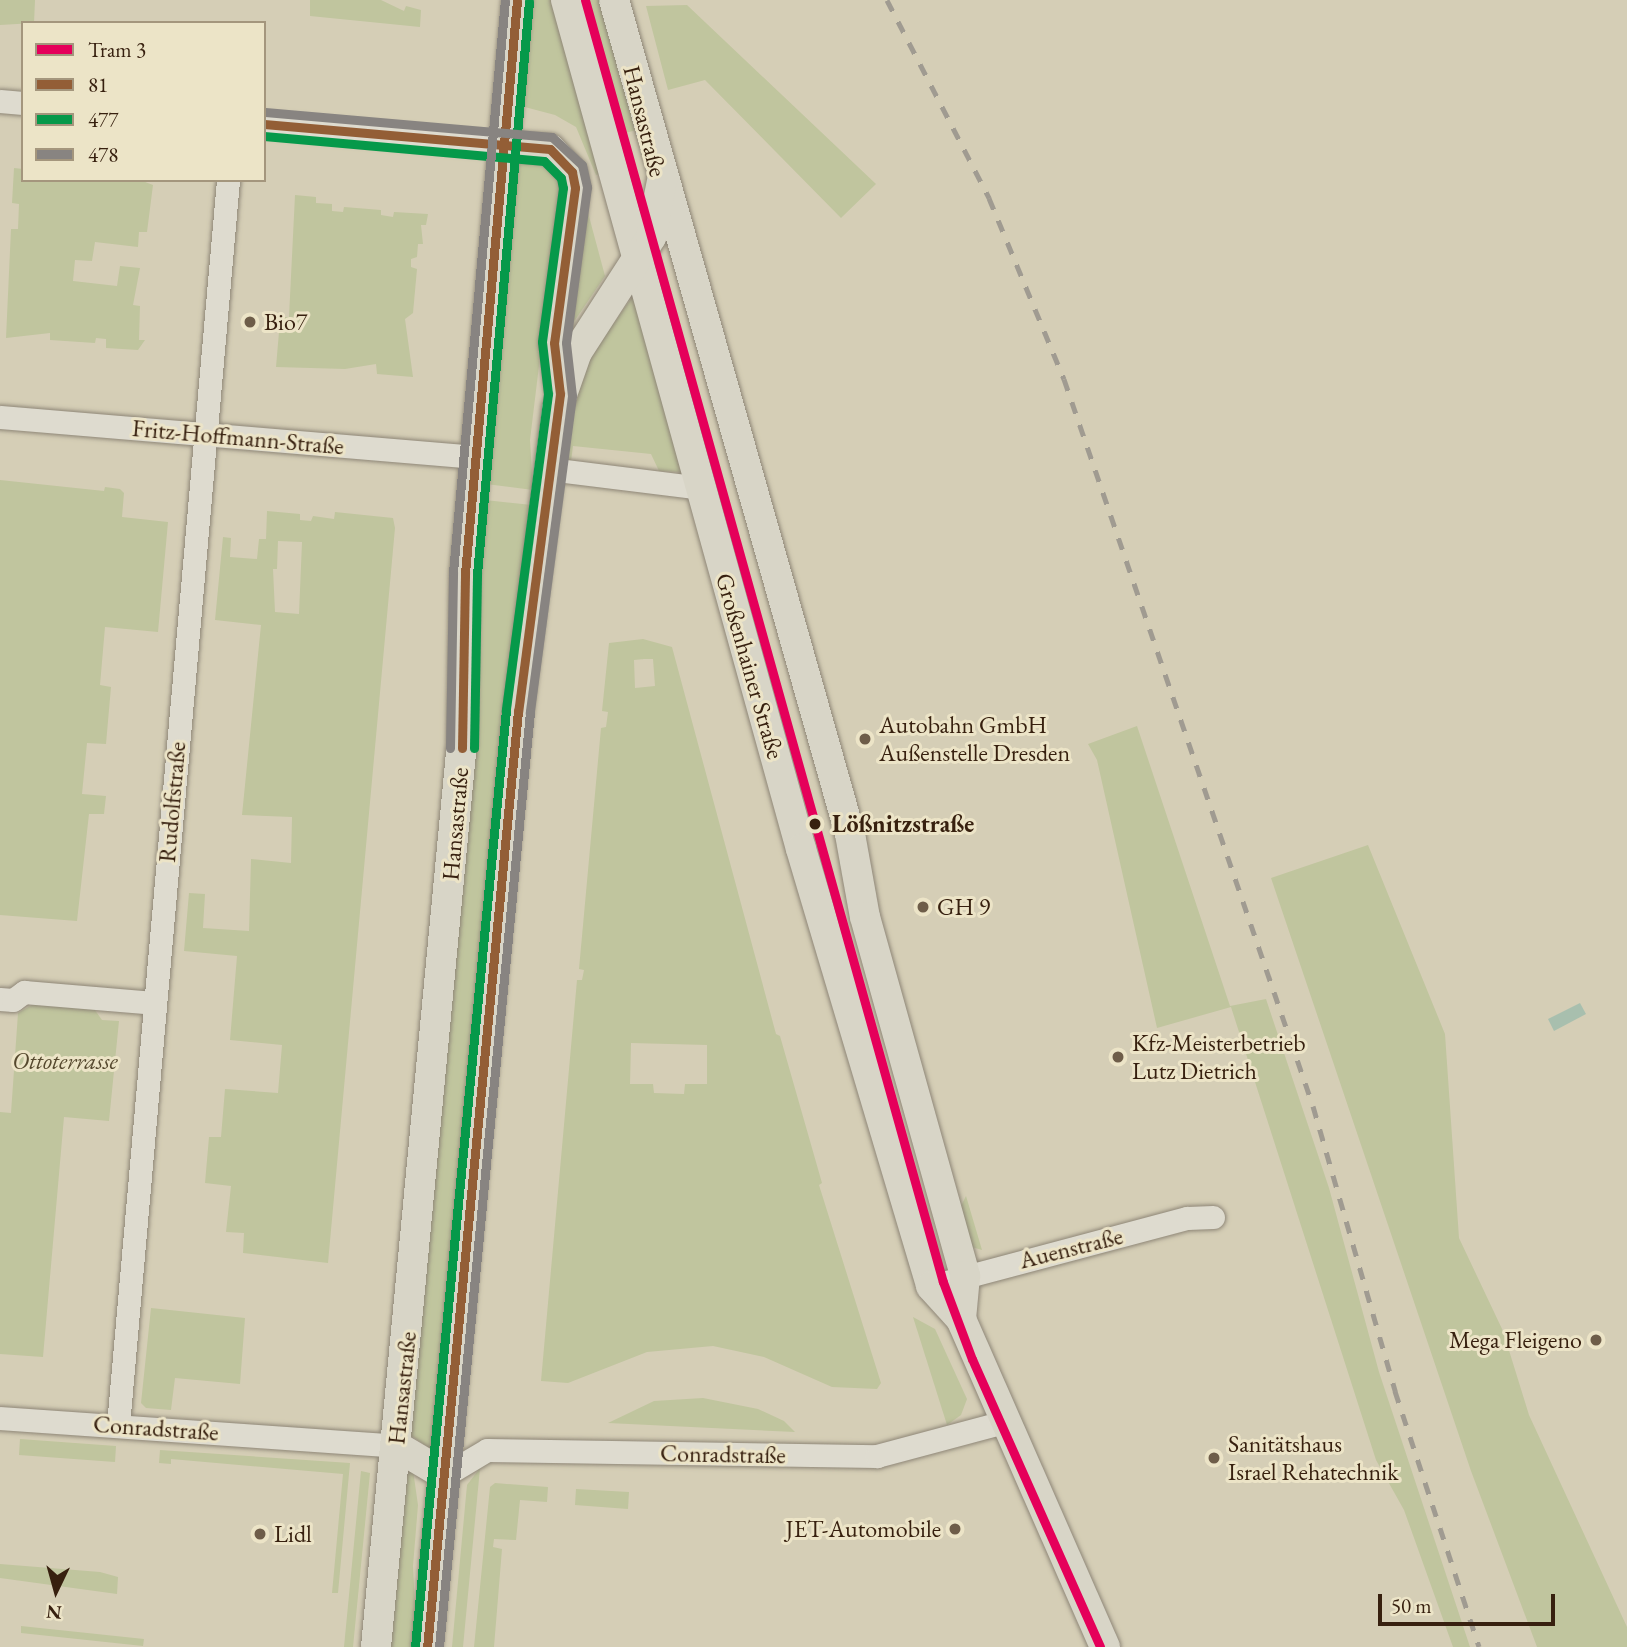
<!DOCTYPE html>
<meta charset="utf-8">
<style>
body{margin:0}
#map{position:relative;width:1627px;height:1647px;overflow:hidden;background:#d5ceb6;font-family:"EB Garamond",serif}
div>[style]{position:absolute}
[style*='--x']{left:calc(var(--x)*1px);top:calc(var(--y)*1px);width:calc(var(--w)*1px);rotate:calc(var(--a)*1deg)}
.green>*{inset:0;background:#c0c59e}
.water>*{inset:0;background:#a8bfae}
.roads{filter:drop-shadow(0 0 2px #8e8677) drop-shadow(0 0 2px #8e8677)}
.minor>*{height:23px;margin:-11.5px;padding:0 11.5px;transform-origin:11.5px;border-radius:11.5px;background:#dedbcf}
.major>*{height:30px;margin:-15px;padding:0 15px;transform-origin:15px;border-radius:15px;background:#d8d5c7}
.rail>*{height:5px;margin-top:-2.5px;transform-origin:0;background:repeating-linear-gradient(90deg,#a09b91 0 12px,transparent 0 24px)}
.bus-1>*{height:9px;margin:-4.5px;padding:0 4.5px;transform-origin:4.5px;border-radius:4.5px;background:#935e36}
.bus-2>*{height:9px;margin:-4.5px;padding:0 4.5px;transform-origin:4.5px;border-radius:4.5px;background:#06994a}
.bus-3>*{height:9px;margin:-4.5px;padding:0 4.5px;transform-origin:4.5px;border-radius:4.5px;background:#888481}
.tram-1>*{height:9px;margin:-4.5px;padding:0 4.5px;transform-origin:4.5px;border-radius:4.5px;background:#e5005a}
.dots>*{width:19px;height:19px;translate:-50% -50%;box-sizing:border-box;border:4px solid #ece4c7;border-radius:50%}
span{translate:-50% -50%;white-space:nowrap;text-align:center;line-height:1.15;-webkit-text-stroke:6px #ece4c7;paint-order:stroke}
.street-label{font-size:24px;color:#37200f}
.poi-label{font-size:24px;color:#37200f}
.left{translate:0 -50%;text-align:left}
.right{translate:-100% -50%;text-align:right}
.stop-label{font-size:24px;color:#37200f;font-weight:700}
.park-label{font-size:24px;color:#55482e;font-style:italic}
.legend{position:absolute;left:21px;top:21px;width:245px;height:161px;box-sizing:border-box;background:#ece4c7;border:2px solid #a4967d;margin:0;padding:9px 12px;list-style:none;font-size:21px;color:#37200f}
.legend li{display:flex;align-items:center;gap:14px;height:35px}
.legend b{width:35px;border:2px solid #a4967d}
.north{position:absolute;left:21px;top:1556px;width:70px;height:70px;-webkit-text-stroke:5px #ece4c7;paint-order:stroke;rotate:185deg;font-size:19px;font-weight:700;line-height:28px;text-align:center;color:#37200f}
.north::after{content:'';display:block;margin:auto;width:24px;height:32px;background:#37200f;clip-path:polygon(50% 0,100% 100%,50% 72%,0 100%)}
.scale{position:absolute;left:1378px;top:1594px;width:177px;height:32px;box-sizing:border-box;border:4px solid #37200f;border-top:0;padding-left:9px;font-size:21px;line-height:24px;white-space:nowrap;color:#37200f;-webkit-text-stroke:5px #ece4c7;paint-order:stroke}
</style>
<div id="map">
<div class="green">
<div style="clip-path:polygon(0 0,35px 0,34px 23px,0 25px)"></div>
<div style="clip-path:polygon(310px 0,381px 0,404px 11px,406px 6px,421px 10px,420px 27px,310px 16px)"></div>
<div style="clip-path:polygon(531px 0,554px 0,603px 173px,596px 175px,576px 127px,555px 115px,521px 106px)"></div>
<div style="clip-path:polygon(576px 0,603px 0,636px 130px,615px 136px)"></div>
<div style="clip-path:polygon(687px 5px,876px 184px,841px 218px,705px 80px,668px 90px,646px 6px)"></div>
<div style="clip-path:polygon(544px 159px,562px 176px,530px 440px,533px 490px,486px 484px,514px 175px,521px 161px)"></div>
<div style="clip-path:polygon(14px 168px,23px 169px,23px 180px,140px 180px,153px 185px,147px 232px,139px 232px,138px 247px,95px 242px,92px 261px,75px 260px,73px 281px,117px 286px,120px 266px,140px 268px,133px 305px,140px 306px,139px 340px,145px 340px,138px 350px,106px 348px,106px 339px,96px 338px,95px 343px,50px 340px,50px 333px,6px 338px,11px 229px,18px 229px,19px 204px,12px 203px)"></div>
<div style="clip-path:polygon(583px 194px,605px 276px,571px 326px)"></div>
<div style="clip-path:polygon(295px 195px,316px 197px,316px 203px,332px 204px,332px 211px,343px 212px,344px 207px,381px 210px,381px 215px,393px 217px,394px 212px,428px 214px,426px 225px,421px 225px,423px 244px,418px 244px,417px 257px,411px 259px,411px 267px,417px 269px,413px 313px,405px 319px,413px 377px,377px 374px,376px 364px,345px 369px,276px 367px,279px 332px,283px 332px,284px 317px,289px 317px)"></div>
<div style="clip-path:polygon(633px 296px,682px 472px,659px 471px,651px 454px,573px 446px,571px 462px,563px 461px,572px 404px,589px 358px)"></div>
<div style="clip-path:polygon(0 480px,104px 491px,105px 487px,120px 489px,124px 493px,122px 517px,168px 522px,158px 632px,105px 627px,100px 685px,111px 687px,106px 744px,87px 743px,82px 794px,106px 796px,104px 814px,89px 814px,77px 921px,0 915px)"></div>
<div style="clip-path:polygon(485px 500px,532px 505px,435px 1452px,409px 1434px,477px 696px)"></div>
<div style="clip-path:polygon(evenodd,267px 511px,300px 514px,300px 520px,311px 521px,313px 516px,334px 519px,335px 512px,393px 518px,395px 528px,328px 1263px,243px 1253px,244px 1233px,226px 1232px,231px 1186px,205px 1183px,209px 1137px,221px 1137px,225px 1089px,278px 1093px,282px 1045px,230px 1040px,237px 956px,184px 951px,189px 893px,205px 894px,203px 928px,249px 931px,251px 859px,291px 863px,292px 817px,242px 815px,261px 625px,215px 620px,223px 537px,231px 538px,230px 557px,257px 559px,259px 539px,266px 539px,267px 511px,278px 541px,302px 542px,299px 614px,275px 612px,273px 569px,277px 569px,278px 541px)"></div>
<div style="clip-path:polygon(evenodd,643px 639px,672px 647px,776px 1034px,780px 1036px,822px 1183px,819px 1185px,881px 1383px,877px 1389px,832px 1387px,764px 1357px,713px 1346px,647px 1352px,568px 1383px,541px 1381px,577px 980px,582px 980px,584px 970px,579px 969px,601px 728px,606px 727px,608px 712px,602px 711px,609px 643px,643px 639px,644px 659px,653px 659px,655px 686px,635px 688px,634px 660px,644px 659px,643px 639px,631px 1043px,707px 1045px,707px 1084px,685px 1084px,684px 1094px,654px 1093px,653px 1084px,630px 1084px,631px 1043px)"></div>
<div style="clip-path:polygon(1137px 726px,1230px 1006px,1266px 999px,1329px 1188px,1379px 1372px,1470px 1647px,1453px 1647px,1404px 1510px,1376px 1460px,1231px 1007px,1157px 1028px,1097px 760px,1088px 744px)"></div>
<div style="clip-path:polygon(1368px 845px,1445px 1034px,1459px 1238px,1503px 1331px,1529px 1415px,1627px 1627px,1627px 1647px,1537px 1647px,1471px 1471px,1271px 878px)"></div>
<div style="clip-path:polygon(37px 1002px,92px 1006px,102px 1020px,119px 1021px,109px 1121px,64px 1117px,43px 1357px,0 1354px,0 1112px,11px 1113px,18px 1013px)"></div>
<div style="clip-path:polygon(966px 1196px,982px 1250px,972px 1247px,961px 1206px)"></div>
<div style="clip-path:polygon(151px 1308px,245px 1318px,240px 1384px,175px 1378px,171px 1410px,146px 1408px,141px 1403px)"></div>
<div style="clip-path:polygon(913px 1317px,935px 1329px,967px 1399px,961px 1415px,947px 1425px)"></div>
<div style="clip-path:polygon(703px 1398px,758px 1409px,784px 1421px,795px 1432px,608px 1423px,654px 1401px)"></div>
<div style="clip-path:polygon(20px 1439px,116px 1446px,115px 1462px,19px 1455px)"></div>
<div style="clip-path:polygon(160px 1450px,350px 1463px,338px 1593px,332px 1593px,343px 1474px,171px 1459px,171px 1464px,159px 1463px)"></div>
<div style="clip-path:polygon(406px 1468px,413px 1470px,418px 1505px,413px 1566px,417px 1647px,388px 1647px)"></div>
<div style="clip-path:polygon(480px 1468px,463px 1647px,452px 1647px,467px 1485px)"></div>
<div style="clip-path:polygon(361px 1471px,370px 1473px,353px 1647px,344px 1647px)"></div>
<div style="clip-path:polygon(495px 1483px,548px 1487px,547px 1502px,520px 1500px,516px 1540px,494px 1539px,493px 1547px,502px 1549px,494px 1647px,474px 1647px,490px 1487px)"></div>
<div style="clip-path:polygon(576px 1489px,629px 1492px,628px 1509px,575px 1505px)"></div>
<div style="clip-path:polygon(0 1564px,100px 1572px,118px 1577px,117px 1594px,0 1578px)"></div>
<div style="clip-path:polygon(21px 1626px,144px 1639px,143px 1646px,21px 1633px)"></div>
</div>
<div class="water">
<div style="clip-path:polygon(1580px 1003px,1586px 1014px,1554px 1031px,1548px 1019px)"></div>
</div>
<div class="roads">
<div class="minor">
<div style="--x:0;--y:101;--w:23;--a:5"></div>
<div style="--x:264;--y:124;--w:241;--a:5.2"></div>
<div style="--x:0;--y:417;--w:478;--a:4.8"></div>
<div style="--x:549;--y:469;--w:153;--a:7.1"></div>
<div style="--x:0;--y:999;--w:13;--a:4"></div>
<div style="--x:13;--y:1000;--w:14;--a:-36"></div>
<div style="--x:24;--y:992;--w:130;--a:4.8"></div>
<div style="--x:931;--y:1286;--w:265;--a:-14.9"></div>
<div style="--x:1187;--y:1218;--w:26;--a:-2"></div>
<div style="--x:0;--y:1418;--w:397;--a:4"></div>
<div style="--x:118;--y:1425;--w:1250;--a:-84.95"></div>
<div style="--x:445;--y:1475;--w:49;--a:-30.8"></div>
<div style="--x:487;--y:1450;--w:390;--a:0.9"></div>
<div style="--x:877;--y:1456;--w:131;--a:-15"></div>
</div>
<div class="major">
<div style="--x:566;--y:0;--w:881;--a:74.53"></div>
<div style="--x:801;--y:849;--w:456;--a:73.4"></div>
<div style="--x:931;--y:1286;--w:45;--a:47.7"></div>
<div style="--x:961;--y:1319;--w:358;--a:66.3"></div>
<div style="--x:614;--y:0;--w:867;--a:74.2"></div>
<div style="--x:850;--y:834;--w:84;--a:79.8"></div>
<div style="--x:865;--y:917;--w:373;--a:74.4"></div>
<div style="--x:965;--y:1276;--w:43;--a:95.3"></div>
<div style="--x:504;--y:146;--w:46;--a:3.7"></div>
<div style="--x:550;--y:149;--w:32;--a:46"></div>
<div style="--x:572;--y:172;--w:16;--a:79"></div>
<div style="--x:575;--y:188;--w:156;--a:97.7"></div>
<div style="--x:554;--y:343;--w:47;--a:82.7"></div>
<div style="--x:396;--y:1446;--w:57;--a:30.6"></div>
<div style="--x:376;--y:1647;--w:909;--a:-84.57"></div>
<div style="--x:462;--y:742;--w:169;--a:-89"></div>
<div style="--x:465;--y:573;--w:575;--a:-84.81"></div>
<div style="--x:427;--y:1647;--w:940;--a:-84.45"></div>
<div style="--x:518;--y:711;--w:305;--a:-82.6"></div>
<div style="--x:557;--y:409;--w:60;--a:-70.7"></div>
<div style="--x:577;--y:352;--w:137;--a:-57.2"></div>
<div style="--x:651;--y:237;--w:62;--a:-78.9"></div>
</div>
</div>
<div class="rail">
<div style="--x:887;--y:0;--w:223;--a:62.7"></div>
<div style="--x:989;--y:198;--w:196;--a:67.5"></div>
<div style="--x:1064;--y:379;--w:768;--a:71.09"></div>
<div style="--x:1313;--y:1106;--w:297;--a:73.9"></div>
<div style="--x:1395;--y:1391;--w:269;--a:71.8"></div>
</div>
<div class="bus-1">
<div style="--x:264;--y:124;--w:287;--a:5"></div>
<div style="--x:550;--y:149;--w:32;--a:46"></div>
<div style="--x:572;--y:172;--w:16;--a:79"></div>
<div style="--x:575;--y:188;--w:156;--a:97.7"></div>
<div style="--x:554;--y:343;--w:51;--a:83.3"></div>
<div style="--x:560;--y:394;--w:320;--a:97.5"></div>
<div style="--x:518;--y:711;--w:940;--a:95.55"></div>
<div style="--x:462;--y:748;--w:175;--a:-89"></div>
<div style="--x:465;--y:573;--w:575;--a:-84.81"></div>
</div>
<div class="bus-2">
<div style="--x:264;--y:136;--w:281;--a:5.1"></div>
<div style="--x:544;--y:161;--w:24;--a:45"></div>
<div style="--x:561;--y:178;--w:10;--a:79"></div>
<div style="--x:563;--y:188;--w:155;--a:97.8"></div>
<div style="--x:542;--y:342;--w:52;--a:83.4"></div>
<div style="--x:548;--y:394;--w:319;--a:97.6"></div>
<div style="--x:506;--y:710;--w:940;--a:95.55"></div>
<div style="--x:474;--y:748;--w:174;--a:-89"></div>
<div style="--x:477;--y:574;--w:575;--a:-84.81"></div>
</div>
<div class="bus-3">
<div style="--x:265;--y:112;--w:288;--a:5"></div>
<div style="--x:552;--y:137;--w:41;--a:43"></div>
<div style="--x:582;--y:165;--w:23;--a:77"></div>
<div style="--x:587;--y:187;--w:157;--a:97.7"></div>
<div style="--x:566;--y:343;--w:53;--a:83.5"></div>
<div style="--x:572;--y:396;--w:319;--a:97.6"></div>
<div style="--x:530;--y:712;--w:939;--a:95.56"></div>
<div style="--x:450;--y:748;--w:176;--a:-89"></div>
<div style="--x:453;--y:572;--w:574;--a:-84.81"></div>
</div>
<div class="tram-1">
<div style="--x:585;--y:0;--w:1331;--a:74.4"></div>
<div style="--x:943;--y:1282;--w:82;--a:69.4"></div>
<div style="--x:972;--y:1359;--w:315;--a:66"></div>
</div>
<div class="dots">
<div style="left:250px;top:322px;background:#6e5d49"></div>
<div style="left:865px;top:739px;background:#6e5d49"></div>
<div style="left:815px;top:824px;background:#37200f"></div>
<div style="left:923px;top:907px;background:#6e5d49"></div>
<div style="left:1118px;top:1057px;background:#6e5d49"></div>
<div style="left:1596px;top:1340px;background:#6e5d49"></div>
<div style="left:1214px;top:1458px;background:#6e5d49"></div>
<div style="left:955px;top:1529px;background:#6e5d49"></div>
<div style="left:260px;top:1534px;background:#6e5d49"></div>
</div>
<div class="street-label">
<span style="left:645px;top:121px;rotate:76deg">Hansastraße</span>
<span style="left:238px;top:437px;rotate:5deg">Fritz-Hoffmann-Straße</span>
<span style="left:750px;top:666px;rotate:74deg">Großenhainer Straße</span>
<span style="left:172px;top:802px;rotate:-85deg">Rudolfstraße</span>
<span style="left:455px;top:824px;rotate:-85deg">Hansastraße</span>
<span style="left:1071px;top:1248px;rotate:-14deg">Auenstraße</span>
<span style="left:402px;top:1388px;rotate:-84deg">Hansastraße</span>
<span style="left:156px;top:1428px;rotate:4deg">Conradstraße</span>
<span style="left:723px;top:1454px;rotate:1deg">Conradstraße</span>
</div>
<div class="poi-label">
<span class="left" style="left:264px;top:322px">Bio7</span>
<span class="left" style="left:879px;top:739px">Autobahn GmbH<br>Außenstelle Dresden</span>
<span class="left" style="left:937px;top:907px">GH 9</span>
<span class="left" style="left:1132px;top:1057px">Kfz-Meisterbetrieb<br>Lutz Dietrich</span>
<span class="right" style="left:1582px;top:1340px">Mega Fleigeno</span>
<span class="left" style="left:1228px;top:1458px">Sanitätshaus<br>Israel Rehatechnik</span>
<span class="right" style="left:941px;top:1529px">JET-Automobile</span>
<span class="left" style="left:274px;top:1534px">Lidl</span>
</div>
<div class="stop-label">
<span class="left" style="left:832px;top:824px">Lößnitzstraße</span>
</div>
<div class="park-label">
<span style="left:65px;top:1061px">Ottoterrasse</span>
</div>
<ul class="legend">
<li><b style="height:9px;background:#e5005a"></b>Tram 3</li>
<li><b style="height:9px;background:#935e36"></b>81</li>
<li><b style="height:9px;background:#06994a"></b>477</li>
<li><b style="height:9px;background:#888481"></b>478</li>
</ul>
<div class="north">N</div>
<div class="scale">50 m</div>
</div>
